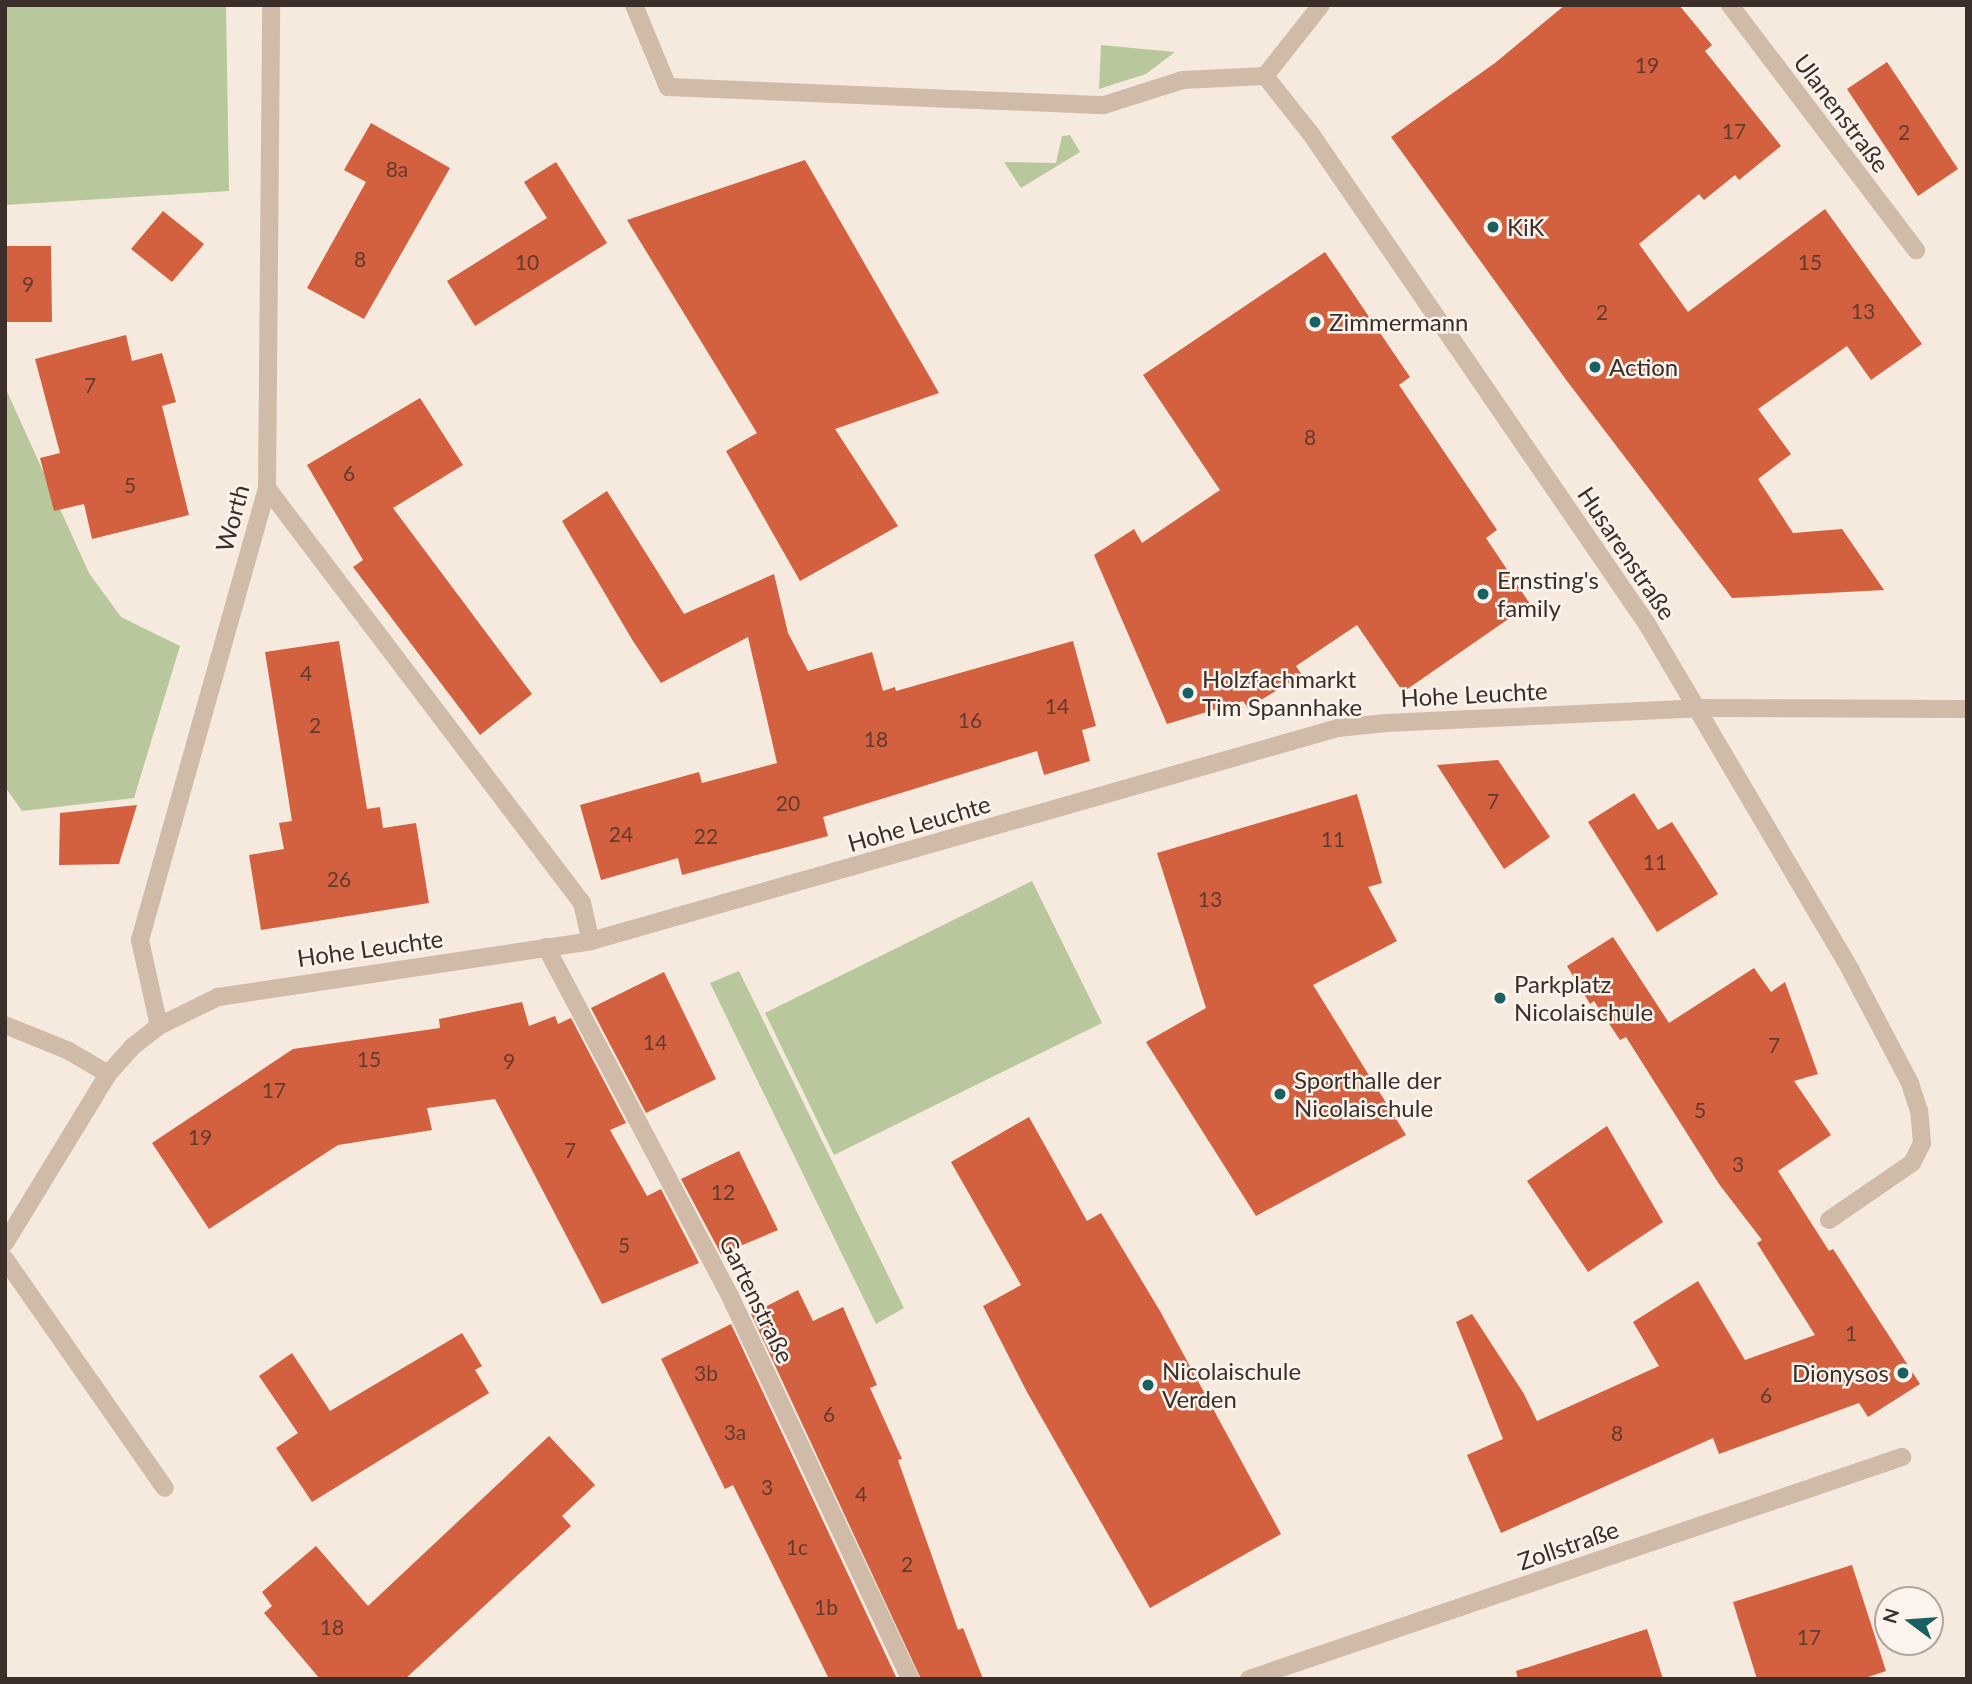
<!DOCTYPE html>
<meta charset="utf-8">
<style>
body{margin:0}
#map{position:relative;width:1972px;height:1684px;overflow:hidden;background:#f6eadf;font-family:Lato,sans-serif}
div>[style]{position:absolute}
[style*='--x']{left:calc(var(--x)*1px);top:calc(var(--y)*1px);width:calc(var(--w)*1px);rotate:calc(var(--a)*1deg)}
.green>*{inset:0;background:#b9c79c}
.building>*{inset:0;background:#d3603f}
.service>*{height:18px;margin:-9px;padding:0 9px;transform-origin:9px;border-radius:9px;background:#d0baa8}
.minor>*{height:18px;margin:-9px;padding:0 9px;transform-origin:9px;border-radius:9px;background:#d0baa8}
.dots>*{width:19px;height:19px;translate:-50% -50%;box-sizing:border-box;border:4px solid #fcf4ec;border-radius:50%}
span{translate:-50% -50%;white-space:nowrap;text-align:center;line-height:1.15;-webkit-text-stroke:5px #fcf4ec;paint-order:stroke}
.number-label{font-size:21px;color:#623b2e}
.number-label span{-webkit-text-stroke-width:0}
.street-label{font-size:24px;color:#3c2f29}
.poi-label{font-size:24px;color:#3c2f29}
.left{translate:0 -50%;text-align:left}
.right{translate:-100% -50%;text-align:right}
.frame{position:absolute;inset:0;border:7px solid #3c2f29;pointer-events:none}
.north{position:absolute;left:1874px;top:1586px;width:70px;height:70px;box-sizing:border-box;background:#fcf4ec;border:2px solid #afa59e;border-radius:50%;rotate:286deg;font-size:19px;font-weight:700;line-height:28px;text-align:center;color:#3c2f29}
.north::after{content:'';display:block;margin:auto;width:24px;height:32px;background:#196063;clip-path:polygon(50% 0,100% 100%,50% 72%,0 100%)}
</style>
<div id="map">
<div class="green">
<div style="clip-path:polygon(5px 5px,226px 5px,229px 191px,5px 205px)"></div>
<div style="clip-path:polygon(1101px 45px,1175px 52px,1146px 74px,1099px 89px)"></div>
<div style="clip-path:polygon(1070px 135px,1080px 152px,1021px 188px,1004px 162px,1056px 163px,1062px 136px)"></div>
<div style="clip-path:polygon(5px 387px,89px 573px,121px 617px,180px 646px,134px 798px,22px 811px,5px 787px)"></div>
<div style="clip-path:polygon(1032px 881px,1102px 1023px,834px 1155px,765px 1013px)"></div>
<div style="clip-path:polygon(739px 971px,904px 1308px,876px 1324px,710px 983px)"></div>
</div>
<div class="building">
<div style="clip-path:polygon(1565px 5px,1679px 5px,1712px 45px,1705px 51px,1781px 146px,1739px 180px,1735px 175px,1704px 200px,1699px 194px,1639px 244px,1688px 312px,1825px 209px,1922px 344px,1871px 380px,1847px 346px,1758px 409px,1791px 454px,1758px 479px,1793px 533px,1842px 529px,1884px 590px,1732px 598px,1567px 381px,1391px 137px,1495px 63px)"></div>
<div style="clip-path:polygon(1887px 62px,1958px 169px,1918px 196px,1847px 89px)"></div>
<div style="clip-path:polygon(371px 123px,450px 168px,364px 319px,307px 288px,366px 182px,344px 170px)"></div>
<div style="clip-path:polygon(805px 160px,939px 393px,835px 429px,898px 526px,800px 581px,726px 451px,757px 433px,627px 220px)"></div>
<div style="clip-path:polygon(556px 162px,607px 243px,475px 326px,447px 281px,547px 218px,524px 182px)"></div>
<div style="clip-path:polygon(163px 211px,204px 244px,172px 282px,131px 249px)"></div>
<div style="clip-path:polygon(5px 246px,51px 246px,52px 322px,5px 322px)"></div>
<div style="clip-path:polygon(1325px 252px,1410px 377px,1399px 385px,1497px 530px,1486px 538px,1530px 604px,1403px 692px,1357px 625px,1296px 666px,1302px 675px,1248px 708px,1243px 701px,1167px 724px,1094px 555px,1134px 529px,1142px 543px,1220px 490px,1143px 375px)"></div>
<div style="clip-path:polygon(126px 335px,132px 361px,162px 353px,176px 402px,162px 406px,189px 515px,92px 539px,84px 504px,54px 511px,40px 458px,60px 453px,35px 359px)"></div>
<div style="clip-path:polygon(420px 398px,463px 465px,393px 508px,532px 694px,480px 735px,353px 567px,363px 560px,307px 465px)"></div>
<div style="clip-path:polygon(607px 491px,684px 614px,774px 574px,788px 633px,808px 671px,872px 652px,883px 691px,895px 687px,896px 691px,1073px 641px,1096px 726px,1082px 730px,1090px 761px,1044px 775px,1037px 751px,823px 817px,828px 836px,682px 875px,678px 858px,601px 880px,580px 805px,699px 772px,702px 783px,777px 763px,748px 637px,661px 683px,633px 641px,562px 521px)"></div>
<div style="clip-path:polygon(339px 641px,367px 809px,380px 807px,383px 828px,416px 823px,429px 903px,261px 930px,249px 855px,284px 849px,279px 823px,292px 821px,265px 652px)"></div>
<div style="clip-path:polygon(1498px 760px,1550px 837px,1504px 869px,1437px 765px)"></div>
<div style="clip-path:polygon(1634px 793px,1658px 830px,1672px 822px,1718px 894px,1657px 932px,1588px 822px)"></div>
<div style="clip-path:polygon(1357px 794px,1382px 883px,1368px 887px,1397px 941px,1313px 985px,1406px 1135px,1256px 1216px,1146px 1042px,1206px 1008px,1157px 853px)"></div>
<div style="clip-path:polygon(137px 805px,119px 864px,59px 865px,60px 813px)"></div>
<div style="clip-path:polygon(1613px 937px,1669px 1023px,1754px 968px,1771px 992px,1785px 982px,1818px 1074px,1794px 1081px,1831px 1135px,1778px 1171px,1829px 1251px,1833px 1249px,1920px 1384px,1868px 1417px,1859px 1403px,1719px 1454px,1713px 1438px,1501px 1533px,1467px 1455px,1503px 1439px,1456px 1322px,1472px 1314px,1524px 1394px,1537px 1421px,1659px 1366px,1633px 1322px,1698px 1281px,1745px 1360px,1815px 1335px,1757px 1243px,1762px 1240px,1719px 1184px,1626px 1037px,1620px 1040px,1594px 1001px,1590px 1004px,1567px 966px)"></div>
<div style="clip-path:polygon(664px 972px,716px 1079px,646px 1113px,591px 1008px)"></div>
<div style="clip-path:polygon(522px 1002px,529px 1026px,555px 1016px,558px 1024px,571px 1018px,626px 1123px,610px 1130px,647px 1196px,661px 1189px,699px 1263px,602px 1304px,495px 1099px,427px 1108px,432px 1130px,338px 1145px,209px 1229px,152px 1143px,293px 1049px,440px 1028px,439px 1019px)"></div>
<div style="clip-path:polygon(1029px 1117px,1087px 1221px,1101px 1213px,1160px 1311px,1281px 1534px,1150px 1608px,1027px 1392px,983px 1306px,1021px 1285px,951px 1162px)"></div>
<div style="clip-path:polygon(1607px 1126px,1663px 1222px,1588px 1272px,1527px 1181px)"></div>
<div style="clip-path:polygon(739px 1151px,778px 1230px,721px 1254px,681px 1179px)"></div>
<div style="clip-path:polygon(798px 1290px,813px 1321px,843px 1307px,877px 1385px,870px 1388px,902px 1459px,898px 1460px,958px 1630px,963px 1628px,983px 1679px,921px 1679px,751px 1314px)"></div>
<div style="clip-path:polygon(731px 1324px,897px 1679px,829px 1679px,733px 1485px,725px 1489px,661px 1359px)"></div>
<div style="clip-path:polygon(462px 1333px,482px 1366px,475px 1370px,489px 1393px,312px 1502px,276px 1448px,298px 1433px,259px 1376px,292px 1353px,330px 1411px)"></div>
<div style="clip-path:polygon(549px 1436px,595px 1485px,562px 1516px,571px 1526px,405px 1679px,320px 1679px,264px 1613px,272px 1606px,262px 1592px,316px 1546px,368px 1606px)"></div>
<div style="clip-path:polygon(1852px 1565px,1886px 1671px,1862px 1679px,1757px 1679px,1733px 1602px)"></div>
<div style="clip-path:polygon(1647px 1629px,1663px 1679px,1518px 1679px,1516px 1671px)"></div>
</div>
<div class="service">
<div style="--x:634;--y:5;--w:89;--a:67.5"></div>
<div style="--x:668;--y:87;--w:436;--a:2.4"></div>
<div style="--x:1104;--y:105;--w:83;--a:-17.6"></div>
<div style="--x:1183;--y:80;--w:82;--a:-2.8"></div>
<div style="--x:267;--y:488;--w:521;--a:52.8"></div>
<div style="--x:582;--y:903;--w:39;--a:77"></div>
<div style="--x:1829;--y:1220;--w:101;--a:-34.5"></div>
<div style="--x:1912;--y:1163;--w:22;--a:-63"></div>
<div style="--x:1922;--y:1143;--w:32;--a:-95"></div>
<div style="--x:1919;--y:1111;--w:29;--a:-108"></div>
<div style="--x:5;--y:1259;--w:279;--a:55.1"></div>
</div>
<div class="minor">
<div style="--x:1321;--y:5;--w:90;--a:128.3"></div>
<div style="--x:1265;--y:76;--w:74;--a:51.6"></div>
<div style="--x:1311;--y:134;--w:594;--a:55.56"></div>
<div style="--x:1647;--y:624;--w:403;--a:59.5"></div>
<div style="--x:1851;--y:971;--w:127;--a:62.2"></div>
<div style="--x:1730;--y:5;--w:308;--a:52.8"></div>
<div style="--x:546;--y:947;--w:395;--a:62.2"></div>
<div style="--x:730;--y:1296;--w:423;--a:64.8"></div>
<div style="--x:5;--y:1025;--w:69;--a:22.1"></div>
<div style="--x:69;--y:1051;--w:45;--a:30.5"></div>
<div style="--x:159;--y:1026;--w:88;--a:-102.5"></div>
<div style="--x:140;--y:940;--w:470;--a:-74.3"></div>
<div style="--x:267;--y:488;--w:483;--a:-89.5"></div>
<div style="--x:5;--y:1243;--w:198;--a:-58.6"></div>
<div style="--x:108;--y:1074;--w:36;--a:-48"></div>
<div style="--x:132;--y:1047;--w:34;--a:-38"></div>
<div style="--x:159;--y:1026;--w:66;--a:-26.2"></div>
<div style="--x:218;--y:997;--w:377;--a:-8.5"></div>
<div style="--x:591;--y:941;--w:777;--a:-15.92"></div>
<div style="--x:1338;--y:728;--w:48;--a:-5.9"></div>
<div style="--x:1386;--y:723;--w:313;--a:-2.7"></div>
<div style="--x:1699;--y:708;--w:268;--a:0.2"></div>
<div style="--x:1249;--y:1679;--w:690;--a:-18.78"></div>
</div>
<div class="dots">
<div style="left:1493px;top:227px;background:#196063"></div>
<div style="left:1315px;top:322px;background:#196063"></div>
<div style="left:1595px;top:367px;background:#196063"></div>
<div style="left:1483px;top:594px;background:#196063"></div>
<div style="left:1188px;top:693px;background:#196063"></div>
<div style="left:1500px;top:998px;background:#196063"></div>
<div style="left:1280px;top:1094px;background:#196063"></div>
<div style="left:1903px;top:1373px;background:#196063"></div>
<div style="left:1148px;top:1385px;background:#196063"></div>
</div>
<div class="number-label">
<span style="left:1647px;top:65px">19</span>
<span style="left:1734px;top:131px">17</span>
<span style="left:1904px;top:132px">2</span>
<span style="left:397px;top:169px">8a</span>
<span style="left:360px;top:259px">8</span>
<span style="left:527px;top:262px">10</span>
<span style="left:1810px;top:262px">15</span>
<span style="left:28px;top:284px">9</span>
<span style="left:1863px;top:311px">13</span>
<span style="left:1602px;top:312px">2</span>
<span style="left:90px;top:385px">7</span>
<span style="left:1310px;top:437px">8</span>
<span style="left:349px;top:473px">6</span>
<span style="left:130px;top:485px">5</span>
<span style="left:306px;top:673px">4</span>
<span style="left:1057px;top:706px">14</span>
<span style="left:970px;top:720px">16</span>
<span style="left:315px;top:725px">2</span>
<span style="left:876px;top:739px">18</span>
<span style="left:1493px;top:801px">7</span>
<span style="left:788px;top:803px">20</span>
<span style="left:621px;top:834px">24</span>
<span style="left:706px;top:836px">22</span>
<span style="left:1333px;top:839px">11</span>
<span style="left:1655px;top:862px">11</span>
<span style="left:339px;top:879px">26</span>
<span style="left:1210px;top:899px">13</span>
<span style="left:655px;top:1042px">14</span>
<span style="left:1774px;top:1045px">7</span>
<span style="left:369px;top:1059px">15</span>
<span style="left:509px;top:1061px">9</span>
<span style="left:274px;top:1090px">17</span>
<span style="left:1700px;top:1110px">5</span>
<span style="left:200px;top:1137px">19</span>
<span style="left:570px;top:1150px">7</span>
<span style="left:1738px;top:1164px">3</span>
<span style="left:723px;top:1192px">12</span>
<span style="left:624px;top:1245px">5</span>
<span style="left:1851px;top:1333px">1</span>
<span style="left:706px;top:1373px">3b</span>
<span style="left:1766px;top:1395px">6</span>
<span style="left:829px;top:1414px">6</span>
<span style="left:735px;top:1432px">3a</span>
<span style="left:1617px;top:1433px">8</span>
<span style="left:767px;top:1487px">3</span>
<span style="left:861px;top:1494px">4</span>
<span style="left:797px;top:1547px">1c</span>
<span style="left:907px;top:1564px">2</span>
<span style="left:826px;top:1607px">1b</span>
<span style="left:332px;top:1627px">18</span>
<span style="left:1809px;top:1637px">17</span>
</div>
<div class="street-label">
<span style="left:1842px;top:113px;rotate:53deg">Ulanenstraße</span>
<span style="left:232px;top:518px;rotate:-75deg">Worth</span>
<span style="left:1627px;top:553px;rotate:56deg">Husarenstraße</span>
<span style="left:1474px;top:694px;rotate:-3deg">Hohe Leuchte</span>
<span style="left:919px;top:823px;rotate:-16deg">Hohe Leuchte</span>
<span style="left:370px;top:948px;rotate:-8deg">Hohe Leuchte</span>
<span style="left:757px;top:1299px;rotate:64deg">Gartenstraße</span>
<span style="left:1568px;top:1545px;rotate:-19deg">Zollstraße</span>
</div>
<div class="poi-label">
<span class="left" style="left:1507px;top:227px">KiK</span>
<span class="left" style="left:1329px;top:322px">Zimmermann</span>
<span class="left" style="left:1609px;top:367px">Action</span>
<span class="left" style="left:1497px;top:594px">Ernsting's<br>family</span>
<span class="left" style="left:1202px;top:693px">Holzfachmarkt<br>Tim Spannhake</span>
<span class="left" style="left:1514px;top:998px">Parkplatz<br>Nicolaischule</span>
<span class="left" style="left:1294px;top:1094px">Sporthalle der<br>Nicolaischule</span>
<span class="left" style="left:1162px;top:1385px">Nicolaischule<br>Verden</span>
<span class="right" style="left:1889px;top:1373px">Dionysos</span>
</div>
<div class="frame"></div>
<div class="north">N</div>
</div>
